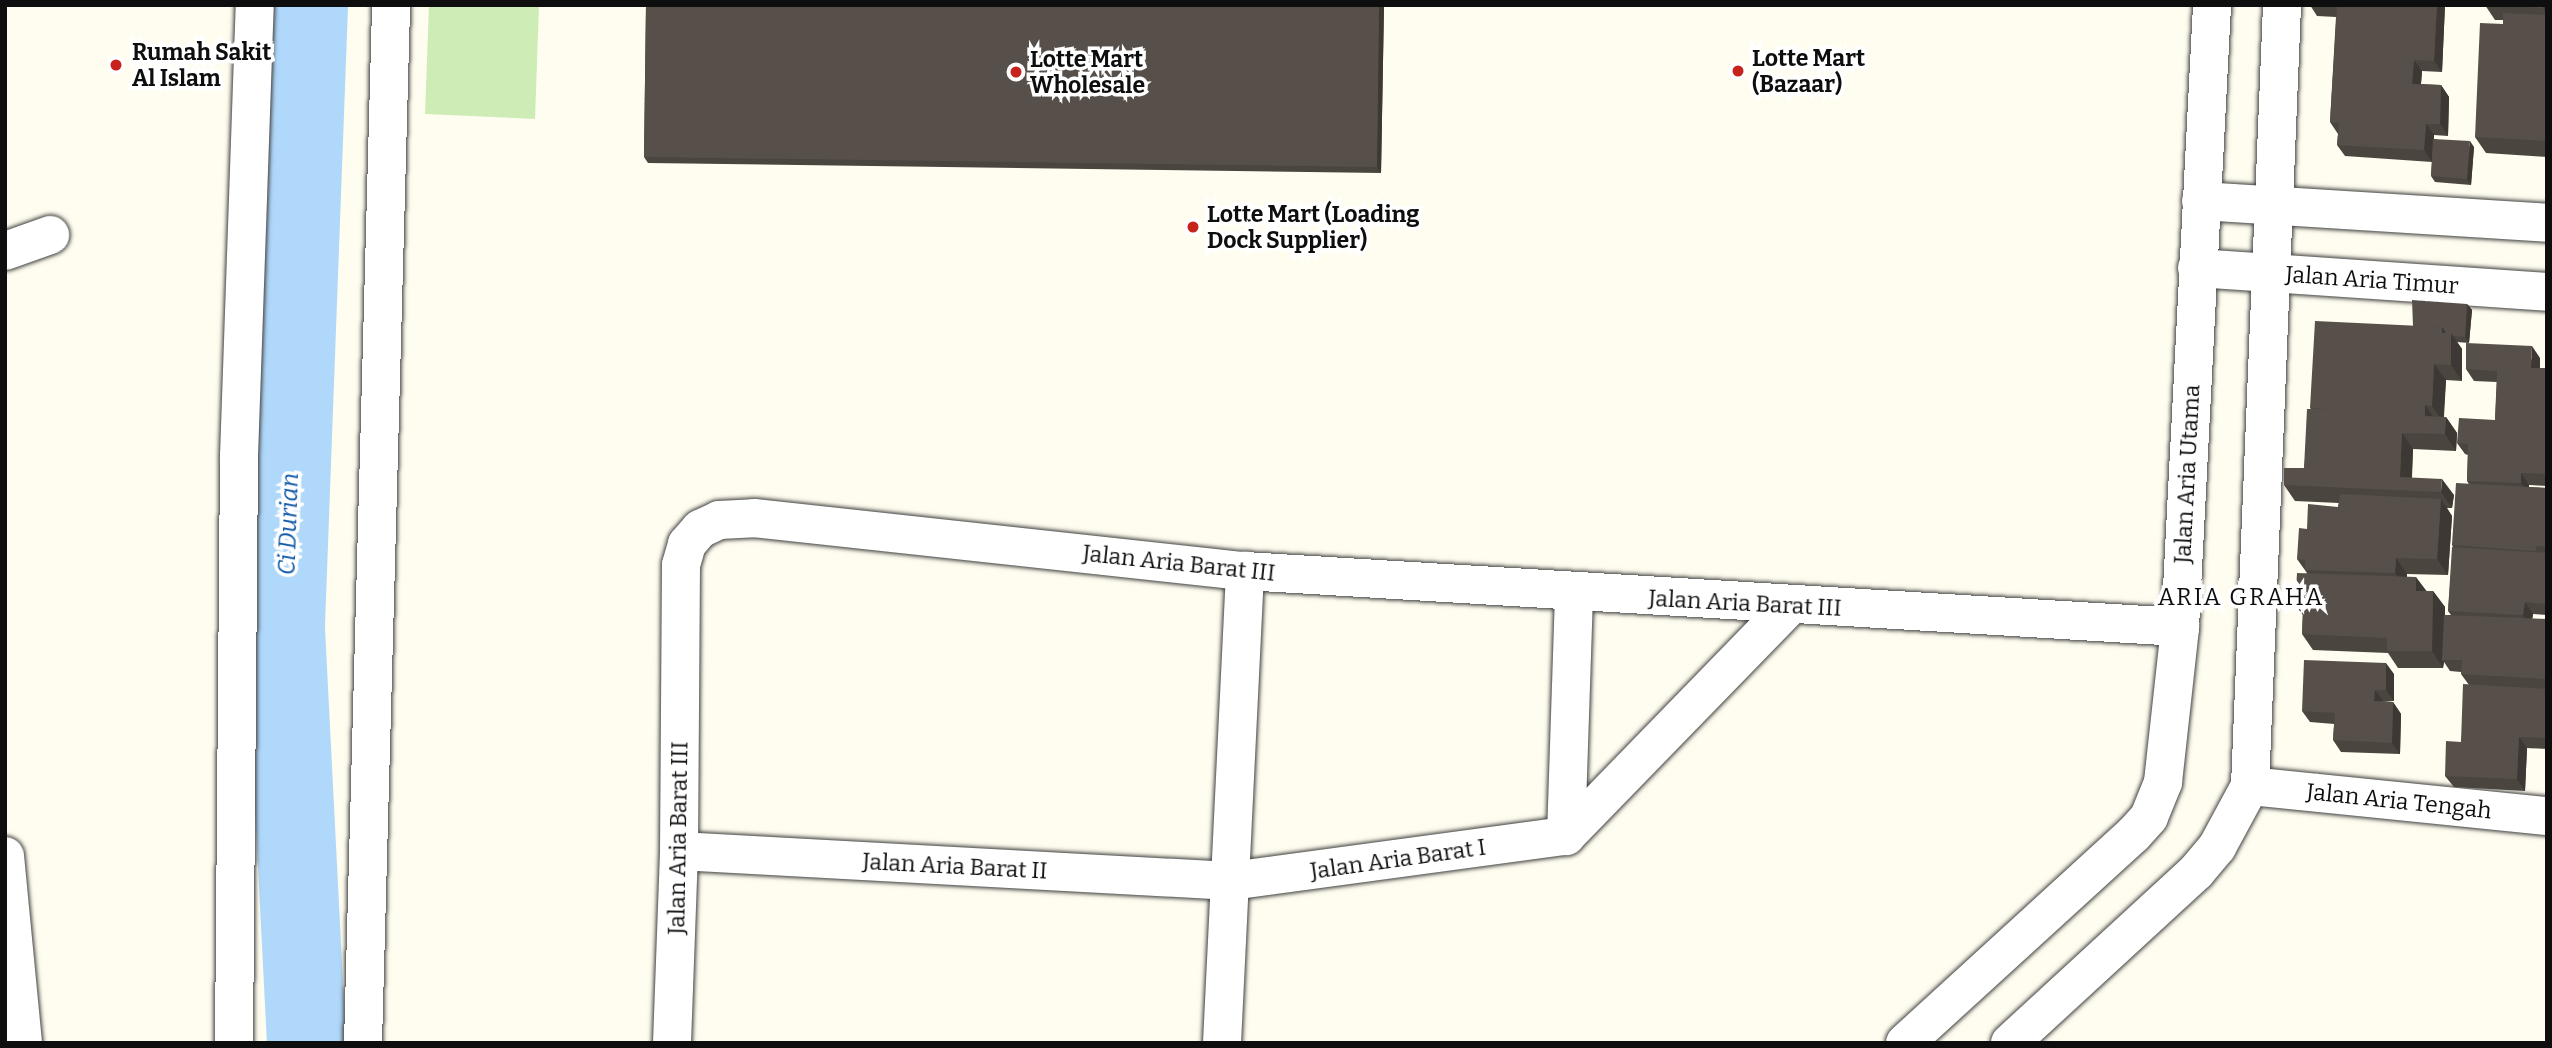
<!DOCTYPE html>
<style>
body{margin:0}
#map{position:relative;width:2552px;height:1048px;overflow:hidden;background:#fffdef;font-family:Bitter,serif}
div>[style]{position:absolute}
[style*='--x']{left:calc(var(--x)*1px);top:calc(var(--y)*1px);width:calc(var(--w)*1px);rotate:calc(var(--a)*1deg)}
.green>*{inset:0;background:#ceecb6}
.river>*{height:79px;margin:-39.5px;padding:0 39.5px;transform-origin:39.5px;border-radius:39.5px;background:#b0d8fa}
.roads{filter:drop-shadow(0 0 2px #414141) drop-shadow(0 0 2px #414141)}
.minor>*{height:38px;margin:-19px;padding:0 19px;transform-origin:19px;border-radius:19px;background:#fff}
.wall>*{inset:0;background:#4b4540}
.shaded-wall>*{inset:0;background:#3d3834}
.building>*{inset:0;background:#57504a}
.dots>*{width:19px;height:19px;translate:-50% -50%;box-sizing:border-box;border:4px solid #fff;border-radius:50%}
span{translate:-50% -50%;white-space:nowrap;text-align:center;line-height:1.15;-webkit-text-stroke:7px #fff;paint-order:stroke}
.poi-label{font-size:23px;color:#0e0e0e;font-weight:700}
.left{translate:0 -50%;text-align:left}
.street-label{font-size:23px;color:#0e0e0e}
.water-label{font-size:24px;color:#0f59a8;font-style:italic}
.neighbourhood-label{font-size:24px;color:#0e0e0e;letter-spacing:2px}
.frame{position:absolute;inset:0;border:7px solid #0e0e0e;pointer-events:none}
</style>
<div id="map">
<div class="green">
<div style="clip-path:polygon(429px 5px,539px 5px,535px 119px,425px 114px)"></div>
</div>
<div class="river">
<div style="--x:306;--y:1043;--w:420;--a:-92.9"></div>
<div style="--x:285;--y:624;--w:619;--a:-87.87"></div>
</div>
<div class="roads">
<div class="minor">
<div style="--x:2201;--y:201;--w:347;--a:3.6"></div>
<div style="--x:5;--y:251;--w:48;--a:-19.6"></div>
<div style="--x:2197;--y:268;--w:351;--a:3.9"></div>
<div style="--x:2250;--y:786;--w:299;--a:5.8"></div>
<div style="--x:1566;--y:836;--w:242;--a:-88.1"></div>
<div style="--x:679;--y:851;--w:553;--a:3.11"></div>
<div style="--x:1231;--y:881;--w:338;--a:-7.7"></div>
<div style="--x:1566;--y:836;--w:321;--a:-45.8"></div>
<div style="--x:5;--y:856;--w:188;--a:84.5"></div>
<div style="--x:234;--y:1043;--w:587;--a:-89.51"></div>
<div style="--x:239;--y:456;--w:451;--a:-88"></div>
<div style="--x:363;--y:1043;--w:1038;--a:-88.45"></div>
<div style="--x:672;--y:1043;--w:192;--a:-87.9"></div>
<div style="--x:679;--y:851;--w:286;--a:-89.6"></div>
<div style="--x:681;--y:565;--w:22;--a:-74"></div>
<div style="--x:687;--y:544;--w:20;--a:-49"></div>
<div style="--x:700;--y:529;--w:21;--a:-25"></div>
<div style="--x:719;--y:520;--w:35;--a:-3"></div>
<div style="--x:754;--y:518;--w:494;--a:6.2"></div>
<div style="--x:1245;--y:571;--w:937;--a:3.43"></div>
<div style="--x:1222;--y:1043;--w:473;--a:-87.2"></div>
<div style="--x:1905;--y:1043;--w:309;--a:-42.4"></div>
<div style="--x:2133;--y:835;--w:24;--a:-48"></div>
<div style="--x:2149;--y:817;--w:38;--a:-68"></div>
<div style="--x:2163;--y:782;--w:156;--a:-83.7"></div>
<div style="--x:2180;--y:627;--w:623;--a:-87.05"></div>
<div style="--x:2010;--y:1043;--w:253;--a:-42.6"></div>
<div style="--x:2196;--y:872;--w:33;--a:-50"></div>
<div style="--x:2217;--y:847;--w:69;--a:-61.6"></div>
<div style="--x:2250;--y:786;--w:782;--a:-87.65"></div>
</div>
</div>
<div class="wall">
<div style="clip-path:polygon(646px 5px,1384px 5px,1381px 173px,648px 163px,644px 157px)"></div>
<div style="clip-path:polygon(2310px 5px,2445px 5px,2442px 72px,2422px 71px,2421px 84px,2441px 85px,2449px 97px,2448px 136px,2434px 135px,2434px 139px,2474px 147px,2471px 185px,2435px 182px,2431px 176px,2432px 162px,2345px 156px,2337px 145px,2338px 134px,2330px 122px,2336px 17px,2317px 16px)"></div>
<div style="clip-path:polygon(2485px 5px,2547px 5px,2547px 157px,2486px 153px,2475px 137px,2503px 24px,2503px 20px,2495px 20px)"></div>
<div style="clip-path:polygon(2467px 304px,2472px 310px,2469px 343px,2457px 342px,2462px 349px,2462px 381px,2446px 380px,2444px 417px,2446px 417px,2457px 433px,2456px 451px,2413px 449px,2412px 478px,2454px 495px,2452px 508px,2447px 508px,2452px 516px,2448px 575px,2407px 574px,2407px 577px,2426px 591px,2433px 591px,2445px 607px,2445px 615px,2451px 615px,2448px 611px,2453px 547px,2452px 545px,2469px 484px,2467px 481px,2468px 455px,2465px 454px,2457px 443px,2495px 420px,2497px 382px,2474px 381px,2466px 369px,2540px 358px,2540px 368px,2547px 368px,2547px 486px,2529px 485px,2529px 487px,2547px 488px,2547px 615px,2533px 614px,2532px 619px,2547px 619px,2547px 749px,2527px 748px,2525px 791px,2454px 787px,2445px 776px,2461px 742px,2469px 685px,2461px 674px,2461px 672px,2450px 671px,2444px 662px,2443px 668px,2398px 668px,2388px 653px,2313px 650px,2302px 634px,2303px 615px,2295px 605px,2307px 573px,2297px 559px,2307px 529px,2338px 507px,2339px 503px,2295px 501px,2284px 485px,2304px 468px,2311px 409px,2310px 408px,2413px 326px)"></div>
<div style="clip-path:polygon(2394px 674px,2394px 701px,2383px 701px,2393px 702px,2401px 714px,2400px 754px,2341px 752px,2333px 740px,2334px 724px,2310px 722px,2302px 711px)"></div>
</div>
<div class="shaded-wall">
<div style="clip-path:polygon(1379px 5px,1384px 5px,1381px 173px,1377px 167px)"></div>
<div style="clip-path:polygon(2437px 5px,2445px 5px,2442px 72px,2434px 61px)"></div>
<div style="clip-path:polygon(2543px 5px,2547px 5px,2547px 13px,2543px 8px)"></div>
<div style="clip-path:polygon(2414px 60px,2422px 71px,2420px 95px,2412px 84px)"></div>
<div style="clip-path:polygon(2441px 85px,2449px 97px,2448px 136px,2440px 124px)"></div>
<div style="clip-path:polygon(2426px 124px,2434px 135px,2432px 162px,2424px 150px)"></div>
<div style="clip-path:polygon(2470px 141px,2474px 147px,2471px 185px,2467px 179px)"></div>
<div style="clip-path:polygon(2467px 304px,2472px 310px,2469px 343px,2465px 337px)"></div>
<div style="clip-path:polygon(2442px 327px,2451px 333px,2462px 349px,2462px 381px,2451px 365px,2442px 333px)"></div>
<div style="clip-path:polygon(2532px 346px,2540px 358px,2539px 379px,2531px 368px)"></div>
<div style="clip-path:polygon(2434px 364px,2446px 380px,2443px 422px,2432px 406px)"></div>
<div style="clip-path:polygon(2425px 405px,2436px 421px,2425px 416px)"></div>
<div style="clip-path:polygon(2446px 417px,2457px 433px,2456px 451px,2445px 434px)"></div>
<div style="clip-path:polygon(2402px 433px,2413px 449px,2411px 491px,2400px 477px)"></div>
<div style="clip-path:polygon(2521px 473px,2529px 485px,2529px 495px,2521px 483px)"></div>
<div style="clip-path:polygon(2442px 479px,2454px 495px,2452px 508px,2441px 492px)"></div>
<div style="clip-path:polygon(2441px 499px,2452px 516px,2448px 575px,2437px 559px)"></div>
<div style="clip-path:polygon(2396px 558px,2407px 574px,2407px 589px,2395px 573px)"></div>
<div style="clip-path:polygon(2416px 577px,2428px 593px,2416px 591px)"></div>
<div style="clip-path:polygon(2433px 591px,2445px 607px,2444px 660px,2442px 660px,2444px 662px,2443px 668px,2432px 651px)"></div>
<div style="clip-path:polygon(2525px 602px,2533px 614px,2531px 627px,2523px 615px)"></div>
<div style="clip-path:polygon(2386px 663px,2394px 674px,2394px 701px,2386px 690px)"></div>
<div style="clip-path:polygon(2546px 689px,2547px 690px,2547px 740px,2545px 738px)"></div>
<div style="clip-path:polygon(2375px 690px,2383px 701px,2374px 701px)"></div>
<div style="clip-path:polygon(2393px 702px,2401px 714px,2400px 754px,2392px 743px)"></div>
<div style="clip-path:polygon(2519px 737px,2527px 748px,2525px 791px,2517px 779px)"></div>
</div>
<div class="building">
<div style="clip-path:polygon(646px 5px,1379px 5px,1377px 167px,644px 157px)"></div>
<div style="clip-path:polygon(2319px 5px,2437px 5px,2434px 61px,2414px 60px,2412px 84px,2441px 85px,2440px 124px,2426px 124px,2424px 150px,2337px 145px,2339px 123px,2330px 122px,2337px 6px)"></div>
<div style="clip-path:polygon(2507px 5px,2543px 5px,2543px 8px)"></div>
<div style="clip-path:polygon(2503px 13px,2547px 15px,2547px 141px,2475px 137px,2480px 23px,2503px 24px)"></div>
<div style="clip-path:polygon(2433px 139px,2470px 141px,2467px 179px,2431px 176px)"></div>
<div style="clip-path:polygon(2412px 300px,2467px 304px,2465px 337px,2453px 336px,2451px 333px,2446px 333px,2442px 327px,2413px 326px)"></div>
<div style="clip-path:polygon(2315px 321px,2442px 327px,2442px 333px,2451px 333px,2451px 365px,2434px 364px,2432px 406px,2425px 405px,2425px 416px,2446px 417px,2445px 434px,2402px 433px,2400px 477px,2442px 479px,2441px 492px,2284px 485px,2284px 468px,2304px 468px,2307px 409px,2327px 409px,2310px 408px)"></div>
<div style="clip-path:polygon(2466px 343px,2532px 346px,2531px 368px,2547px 368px,2547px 474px,2521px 473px,2521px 483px,2467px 481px,2468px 444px,2457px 443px,2459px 418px,2495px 420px,2497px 371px,2466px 369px)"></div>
<div style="clip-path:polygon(2456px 483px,2547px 488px,2547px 547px,2536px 546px,2536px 551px,2452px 545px)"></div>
<div style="clip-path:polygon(2340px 494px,2441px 499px,2437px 559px,2396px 558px,2395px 573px,2305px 570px,2305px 560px,2297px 559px,2299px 528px,2307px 529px,2308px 504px,2338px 507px)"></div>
<div style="clip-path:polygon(2452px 547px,2547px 553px,2547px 604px,2525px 602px,2523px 615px,2448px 611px)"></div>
<div style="clip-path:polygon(2297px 573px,2416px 577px,2416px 591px,2433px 591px,2432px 651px,2387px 651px,2387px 638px,2302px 634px,2303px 605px,2295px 605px)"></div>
<div style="clip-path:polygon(2444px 615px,2547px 619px,2547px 679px,2461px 674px,2462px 660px,2442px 660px)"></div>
<div style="clip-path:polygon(2304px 660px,2386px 663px,2386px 690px,2375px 690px,2374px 701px,2393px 702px,2392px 743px,2333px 740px,2335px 713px,2302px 711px)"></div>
<div style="clip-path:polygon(2463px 684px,2546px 689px,2545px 738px,2519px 737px,2517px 779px,2445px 776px,2446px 741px,2461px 742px)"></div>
</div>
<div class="dots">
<div style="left:116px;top:65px;background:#c7231d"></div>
<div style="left:1738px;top:71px;background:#c7231d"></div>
<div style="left:1016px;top:72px;background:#c7231d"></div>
<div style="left:1193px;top:227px;background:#c7231d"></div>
</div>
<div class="poi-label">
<span class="left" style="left:132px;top:65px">Rumah Sakit<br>Al Islam</span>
<span class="left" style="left:1752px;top:71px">Lotte Mart<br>(Bazaar)</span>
<span class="left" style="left:1030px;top:72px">Lotte Mart<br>Wholesale</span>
<span class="left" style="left:1207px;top:227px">Lotte Mart (Loading<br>Dock Supplier)</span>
</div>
<div class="street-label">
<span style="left:2372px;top:280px;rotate:4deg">Jalan Aria Timur</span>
<span style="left:2187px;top:474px;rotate:-87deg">Jalan Aria Utama</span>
<span style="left:1179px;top:563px;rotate:6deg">Jalan Aria Barat III</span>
<span style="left:1745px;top:603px;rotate:3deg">Jalan Aria Barat III</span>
<span style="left:2399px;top:801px;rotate:6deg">Jalan Aria Tengah</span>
<span style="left:678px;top:838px;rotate:-89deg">Jalan Aria Barat III</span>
<span style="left:1398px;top:859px;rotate:-8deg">Jalan Aria Barat I</span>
<span style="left:955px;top:866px;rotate:3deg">Jalan Aria Barat II</span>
</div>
<div class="water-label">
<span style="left:289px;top:524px;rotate:-88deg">Ci Durian</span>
</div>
<div class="neighbourhood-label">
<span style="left:2241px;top:598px">ARIA GRAHA</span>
</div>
<div class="frame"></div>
</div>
